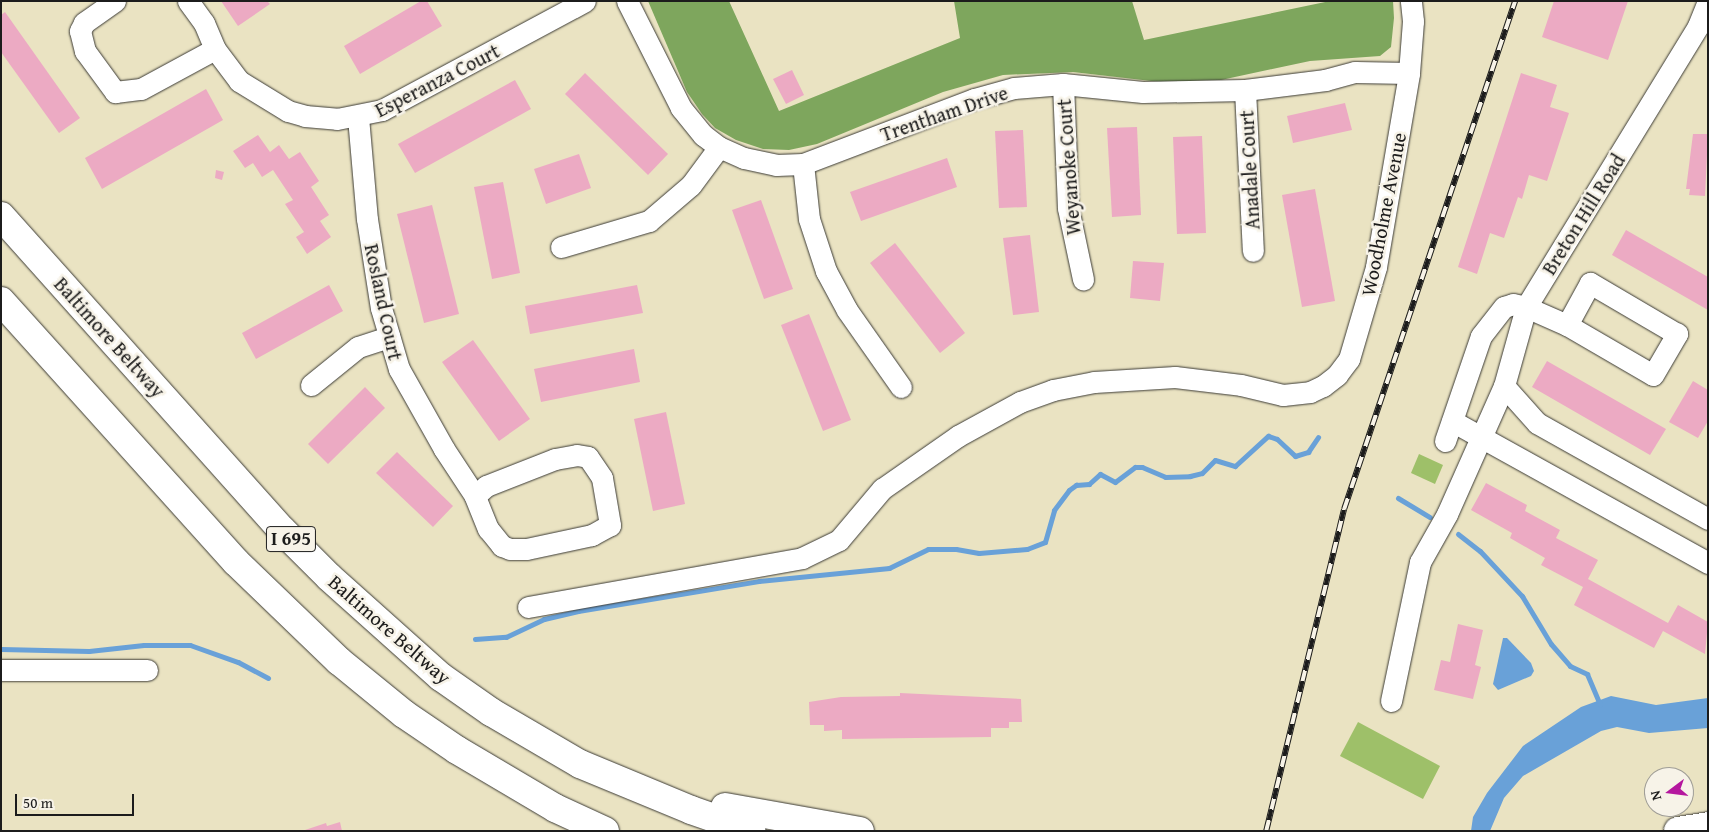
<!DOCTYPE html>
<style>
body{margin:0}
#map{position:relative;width:1709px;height:832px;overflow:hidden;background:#eae3c2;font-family:"Gentium Book Plus",serif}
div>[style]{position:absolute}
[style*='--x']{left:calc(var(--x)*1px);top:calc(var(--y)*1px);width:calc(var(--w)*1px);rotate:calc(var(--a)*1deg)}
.green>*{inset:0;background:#9ec069}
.forest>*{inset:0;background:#7ea65d}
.water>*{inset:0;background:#69a1d8}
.stream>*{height:5px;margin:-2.5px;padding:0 2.5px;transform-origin:2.5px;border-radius:2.5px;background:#69a1d8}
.building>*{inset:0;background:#ecaac3}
.roads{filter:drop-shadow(0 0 1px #3b3a35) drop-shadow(0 0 1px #3b3a35)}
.minor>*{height:21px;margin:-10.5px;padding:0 10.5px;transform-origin:10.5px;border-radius:10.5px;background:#fff}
.highway>*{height:28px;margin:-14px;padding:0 14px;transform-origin:14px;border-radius:14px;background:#fff}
.rail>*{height:5.5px;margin-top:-2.75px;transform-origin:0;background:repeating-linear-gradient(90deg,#f7f3e8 0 11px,#1c1c1c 0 22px);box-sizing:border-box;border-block:1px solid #1c1c1c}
span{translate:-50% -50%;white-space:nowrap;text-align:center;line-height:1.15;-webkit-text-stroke:5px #f7f3e8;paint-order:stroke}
.shield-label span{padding:1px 4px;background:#f7f3e8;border:1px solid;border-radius:4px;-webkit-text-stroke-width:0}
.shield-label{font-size:19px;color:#1c1c1c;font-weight:700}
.street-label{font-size:20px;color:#1c1c1c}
.frame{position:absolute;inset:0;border:2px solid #1c1c1c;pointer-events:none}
.north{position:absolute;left:1644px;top:767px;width:50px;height:50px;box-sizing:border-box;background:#f7f3e8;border:1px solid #9f9d96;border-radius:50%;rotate:255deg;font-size:14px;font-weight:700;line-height:20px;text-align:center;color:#1c1c1c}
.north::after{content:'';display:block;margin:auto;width:18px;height:22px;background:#b5179e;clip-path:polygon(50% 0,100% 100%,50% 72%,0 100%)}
.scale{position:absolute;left:15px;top:794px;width:119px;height:22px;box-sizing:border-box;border:2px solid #1c1c1c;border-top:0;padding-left:6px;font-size:15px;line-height:18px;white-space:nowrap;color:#1c1c1c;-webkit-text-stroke:4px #f7f3e8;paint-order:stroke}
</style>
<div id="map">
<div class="green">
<div style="clip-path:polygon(1419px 454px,1443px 465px,1435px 484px,1411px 473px)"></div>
<div style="clip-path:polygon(1358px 722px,1440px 766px,1423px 799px,1340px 756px)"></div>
</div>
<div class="forest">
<div style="clip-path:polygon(648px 1px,729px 1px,779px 111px,960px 38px,954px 1px,1132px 1px,1144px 40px,1330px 1px,1393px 1px,1394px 18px,1391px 47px,1380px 56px,1310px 61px,1221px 80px,1160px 82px,1073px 72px,1003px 75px,943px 92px,817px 144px,789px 150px,763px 149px,736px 140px,715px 128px,702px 114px,687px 92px)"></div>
</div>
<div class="water">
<div style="clip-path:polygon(1503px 638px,1507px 638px,1531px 663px,1534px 671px,1531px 676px,1498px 690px,1493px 684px)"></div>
<div style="clip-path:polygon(1611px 696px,1656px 705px,1708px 698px,1708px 728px,1649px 733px,1617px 727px,1601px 731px,1523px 776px,1504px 798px,1490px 831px,1471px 831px,1473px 817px,1487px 793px,1523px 746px,1581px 707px)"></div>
</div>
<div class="stream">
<div style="--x:1398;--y:498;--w:37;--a:31"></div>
<div style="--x:1458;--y:534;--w:28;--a:38"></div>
<div style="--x:1480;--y:551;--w:62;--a:47"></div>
<div style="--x:1522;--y:596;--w:56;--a:58.9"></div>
<div style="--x:1551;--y:644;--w:29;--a:49"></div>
<div style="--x:1570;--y:666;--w:19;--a:25"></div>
<div style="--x:1587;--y:674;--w:33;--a:67"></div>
<div style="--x:475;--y:639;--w:31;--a:-4"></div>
<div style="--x:506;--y:637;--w:42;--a:-25.3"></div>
<div style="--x:544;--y:619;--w:35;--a:-13"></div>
<div style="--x:578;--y:611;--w:183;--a:-9.4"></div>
<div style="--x:759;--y:581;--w:131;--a:-5.7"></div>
<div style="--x:889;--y:568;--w:43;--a:-26"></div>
<div style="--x:928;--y:549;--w:28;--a:0"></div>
<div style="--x:956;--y:549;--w:23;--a:10"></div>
<div style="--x:979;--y:553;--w:48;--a:-4.8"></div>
<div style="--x:1027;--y:549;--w:19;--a:-21"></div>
<div style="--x:1045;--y:542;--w:33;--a:-74"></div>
<div style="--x:1054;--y:510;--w:25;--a:-53"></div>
<div style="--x:1069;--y:490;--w:9;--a:-36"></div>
<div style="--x:1076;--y:485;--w:13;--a:-4"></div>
<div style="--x:1089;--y:484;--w:15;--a:-42"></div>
<div style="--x:1100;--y:474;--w:17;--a:28"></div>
<div style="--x:1115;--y:482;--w:25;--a:-37"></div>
<div style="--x:1135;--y:467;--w:7;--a:0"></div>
<div style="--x:1142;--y:467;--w:25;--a:23"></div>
<div style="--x:1165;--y:477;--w:25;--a:-2"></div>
<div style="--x:1190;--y:476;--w:12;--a:-14"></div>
<div style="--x:1202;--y:473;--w:18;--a:-45"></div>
<div style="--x:1215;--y:460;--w:21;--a:17"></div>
<div style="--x:1235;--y:466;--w:45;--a:-42.3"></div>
<div style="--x:1268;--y:436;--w:9;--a:18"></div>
<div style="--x:1277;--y:439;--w:25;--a:43"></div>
<div style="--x:1295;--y:456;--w:14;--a:-17"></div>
<div style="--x:1308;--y:452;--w:18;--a:-56"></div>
<div style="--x:1;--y:649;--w:88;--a:1.3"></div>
<div style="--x:89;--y:651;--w:55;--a:-6.2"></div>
<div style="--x:144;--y:645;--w:46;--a:0"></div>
<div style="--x:190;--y:645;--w:51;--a:19.5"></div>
<div style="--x:238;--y:662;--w:34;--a:28"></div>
</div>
<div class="building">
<div style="clip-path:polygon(221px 1px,267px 1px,270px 4px,238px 26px)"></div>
<div style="clip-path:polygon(421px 1px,427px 1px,442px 26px,360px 74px,344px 46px)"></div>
<div style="clip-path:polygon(1554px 1px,1628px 1px,1608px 60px,1542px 37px)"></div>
<div style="clip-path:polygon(5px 12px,80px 118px,59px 133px,1px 52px,1px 15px)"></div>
<div style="clip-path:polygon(792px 70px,804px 95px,786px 104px,773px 79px)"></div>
<div style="clip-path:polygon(585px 73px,668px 154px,648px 175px,565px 94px)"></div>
<div style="clip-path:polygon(1521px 73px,1557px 85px,1550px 107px,1569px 113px,1547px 181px,1529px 175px,1522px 199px,1518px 197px,1504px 238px,1490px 233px,1477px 274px,1458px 267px)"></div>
<div style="clip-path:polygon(515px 80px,531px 109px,415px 173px,398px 144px)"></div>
<div style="clip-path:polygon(206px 89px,223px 120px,102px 189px,85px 158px)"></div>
<div style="clip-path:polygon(1345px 103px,1352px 130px,1293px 143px,1287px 116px)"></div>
<div style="clip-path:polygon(1137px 127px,1141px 215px,1112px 217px,1107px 128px)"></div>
<div style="clip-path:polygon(1023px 130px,1027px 207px,999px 208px,995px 131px)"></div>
<div style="clip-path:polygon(1693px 134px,1708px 134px,1705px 196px,1689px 195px,1690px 189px,1686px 189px)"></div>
<div style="clip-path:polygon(258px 135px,270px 152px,279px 145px,289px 159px,300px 152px,319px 181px,311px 187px,329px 215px,320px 221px,331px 237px,307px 254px,296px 237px,304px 232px,285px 204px,293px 200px,273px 170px,262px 177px,253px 163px,245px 168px,233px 151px)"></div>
<div style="clip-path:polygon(1202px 136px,1206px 233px,1177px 234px,1173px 137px)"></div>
<div style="clip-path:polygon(579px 154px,591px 188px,546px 204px,534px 169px)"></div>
<div style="clip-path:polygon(947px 158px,957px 187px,861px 221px,850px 192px)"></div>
<div style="clip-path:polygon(216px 170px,224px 172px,222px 180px,215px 178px)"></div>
<div style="clip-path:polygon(503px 182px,520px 273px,492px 279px,474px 187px)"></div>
<div style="clip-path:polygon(1315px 189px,1335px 301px,1302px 307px,1282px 195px)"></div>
<div style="clip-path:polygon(761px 200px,793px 289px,764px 299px,732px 210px)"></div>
<div style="clip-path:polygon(432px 205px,459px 314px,424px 323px,397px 214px)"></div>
<div style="clip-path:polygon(1626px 230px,1708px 277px,1708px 310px,1612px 255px)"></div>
<div style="clip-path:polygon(1030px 235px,1039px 312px,1013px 315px,1003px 238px)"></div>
<div style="clip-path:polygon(895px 243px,965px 333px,940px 353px,870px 263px)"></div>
<div style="clip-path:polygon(1133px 261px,1164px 263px,1160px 301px,1130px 298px)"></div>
<div style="clip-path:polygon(329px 285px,343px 311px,256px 359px,242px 333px)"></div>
<div style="clip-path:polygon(637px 285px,643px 313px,530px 334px,525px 306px)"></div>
<div style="clip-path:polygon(809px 314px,851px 420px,823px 431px,781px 325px)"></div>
<div style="clip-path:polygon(473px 340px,530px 419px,499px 441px,442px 362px)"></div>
<div style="clip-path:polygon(634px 349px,640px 382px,541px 402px,534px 369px)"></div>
<div style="clip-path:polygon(1547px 361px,1666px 429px,1650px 455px,1532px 387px)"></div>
<div style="clip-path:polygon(1693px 381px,1708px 390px,1708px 421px,1698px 438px,1669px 422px)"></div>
<div style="clip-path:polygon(365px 387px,385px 408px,328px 464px,308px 444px)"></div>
<div style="clip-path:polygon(666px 412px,685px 504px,653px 511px,634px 419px)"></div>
<div style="clip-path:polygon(397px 452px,453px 506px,433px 527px,376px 473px)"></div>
<div style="clip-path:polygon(1486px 483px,1527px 505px,1525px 511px,1560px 530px,1556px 538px,1598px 560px,1588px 579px,1668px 623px,1678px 605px,1708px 622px,1705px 654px,1663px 631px,1654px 648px,1574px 605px,1583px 587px,1541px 565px,1545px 558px,1510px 538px,1512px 533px,1471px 510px)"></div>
<div style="clip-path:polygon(1458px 624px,1483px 630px,1475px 665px,1481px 667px,1473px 699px,1434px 690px,1441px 660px,1450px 662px)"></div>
<div style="clip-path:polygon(900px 693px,1021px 699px,1022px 722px,1009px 722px,1009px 728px,991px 728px,991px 737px,842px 739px,842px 730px,824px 731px,824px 725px,810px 725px,809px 702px,841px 697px,900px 696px)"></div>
<div style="clip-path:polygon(340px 822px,342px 831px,302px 831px,326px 823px,327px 826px)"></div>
</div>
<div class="roads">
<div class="minor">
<div style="--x:115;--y:1;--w:38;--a:145"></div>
<div style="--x:84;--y:23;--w:9;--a:117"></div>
<div style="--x:80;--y:31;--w:21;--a:76"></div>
<div style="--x:85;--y:51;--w:51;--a:53.8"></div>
<div style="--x:115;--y:92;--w:26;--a:-7"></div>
<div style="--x:141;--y:89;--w:84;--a:-28.4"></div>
<div style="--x:188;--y:1;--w:27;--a:54"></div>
<div style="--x:204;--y:23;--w:28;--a:67"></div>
<div style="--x:215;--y:49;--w:40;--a:53"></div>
<div style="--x:239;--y:81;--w:57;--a:31.5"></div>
<div style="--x:288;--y:111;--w:18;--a:16"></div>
<div style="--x:305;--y:116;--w:32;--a:5"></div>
<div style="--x:337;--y:119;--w:46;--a:-11.3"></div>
<div style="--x:382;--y:110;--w:230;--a:-28.2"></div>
<div style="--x:627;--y:1;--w:120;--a:63.2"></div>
<div style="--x:681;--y:108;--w:35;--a:51"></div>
<div style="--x:703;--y:135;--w:20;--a:37"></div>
<div style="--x:719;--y:147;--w:27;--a:24"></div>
<div style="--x:744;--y:158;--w:33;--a:12"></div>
<div style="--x:776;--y:165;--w:27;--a:-2"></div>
<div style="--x:803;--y:164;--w:183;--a:-20.8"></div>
<div style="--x:974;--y:99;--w:41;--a:-15.4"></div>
<div style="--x:1014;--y:88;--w:49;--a:-4.7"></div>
<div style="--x:1063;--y:84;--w:80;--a:5.7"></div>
<div style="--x:1143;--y:92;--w:102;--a:-1.1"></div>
<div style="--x:1245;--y:90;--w:81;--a:-7.1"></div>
<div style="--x:1325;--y:80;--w:31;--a:-15"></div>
<div style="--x:1355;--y:72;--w:54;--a:1.1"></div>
<div style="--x:1063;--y:84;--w:124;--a:87.7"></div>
<div style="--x:1068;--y:208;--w:73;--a:78.1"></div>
<div style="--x:1245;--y:90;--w:161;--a:87.2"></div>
<div style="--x:358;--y:117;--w:102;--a:85"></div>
<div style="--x:367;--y:219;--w:90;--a:81.1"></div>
<div style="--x:381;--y:308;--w:64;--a:73.6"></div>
<div style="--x:399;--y:369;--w:92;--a:60.6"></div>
<div style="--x:444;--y:449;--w:56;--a:56.6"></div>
<div style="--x:475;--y:496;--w:15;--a:-42"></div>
<div style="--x:486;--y:486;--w:74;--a:-21.4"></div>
<div style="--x:555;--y:459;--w:22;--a:-10"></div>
<div style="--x:577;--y:455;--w:11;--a:10"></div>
<div style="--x:588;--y:457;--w:25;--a:56"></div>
<div style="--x:602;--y:478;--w:48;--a:80.3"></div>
<div style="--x:610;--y:525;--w:21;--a:151"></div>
<div style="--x:592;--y:535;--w:67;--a:168"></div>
<div style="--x:526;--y:549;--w:16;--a:180"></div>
<div style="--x:510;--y:549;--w:9;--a:-159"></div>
<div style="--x:502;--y:546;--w:22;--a:-129"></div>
<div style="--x:488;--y:529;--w:35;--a:-112"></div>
<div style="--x:803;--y:164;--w:55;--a:83.8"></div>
<div style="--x:809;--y:219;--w:55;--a:71.9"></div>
<div style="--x:826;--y:271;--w:44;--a:61.7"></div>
<div style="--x:847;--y:310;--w:94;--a:55"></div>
<div style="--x:561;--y:247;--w:92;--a:-16.5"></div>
<div style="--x:649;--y:221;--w:55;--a:-40.6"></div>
<div style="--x:691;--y:185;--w:47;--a:-53.6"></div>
<div style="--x:311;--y:385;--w:60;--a:-39"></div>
<div style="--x:358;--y:347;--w:33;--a:-18"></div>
<div style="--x:1504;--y:386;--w:50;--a:48.3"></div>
<div style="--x:1537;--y:423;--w:196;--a:29.3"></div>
<div style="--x:1452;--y:421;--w:293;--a:29"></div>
<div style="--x:1445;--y:441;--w:111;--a:-71.1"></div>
<div style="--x:1481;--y:336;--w:37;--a:-52"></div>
<div style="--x:1504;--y:307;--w:9;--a:-18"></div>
<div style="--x:1513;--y:304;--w:13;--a:13"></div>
<div style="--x:1526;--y:307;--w:45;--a:23.7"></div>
<div style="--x:1567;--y:325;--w:99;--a:30.2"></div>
<div style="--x:1653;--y:375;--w:48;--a:-59.7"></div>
<div style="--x:1677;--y:334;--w:101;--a:-149.6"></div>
<div style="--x:1590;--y:283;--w:48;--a:118.7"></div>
<div style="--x:528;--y:607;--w:278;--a:-10.1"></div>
<div style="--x:802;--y:558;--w:41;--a:-25.9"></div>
<div style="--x:839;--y:540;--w:67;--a:-49.9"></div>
<div style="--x:882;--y:489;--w:93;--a:-34.9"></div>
<div style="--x:958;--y:436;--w:71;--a:-28.7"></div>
<div style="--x:1020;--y:402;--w:35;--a:-20"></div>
<div style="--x:1053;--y:390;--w:42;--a:-11"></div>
<div style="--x:1094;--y:382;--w:81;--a:-3.5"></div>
<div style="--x:1175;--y:377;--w:66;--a:6.9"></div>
<div style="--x:1241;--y:385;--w:43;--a:13.4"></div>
<div style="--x:1283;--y:395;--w:27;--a:-6"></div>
<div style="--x:1310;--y:392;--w:14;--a:-25"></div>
<div style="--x:1323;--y:386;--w:18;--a:-38"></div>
<div style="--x:1337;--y:375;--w:20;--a:-53"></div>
<div style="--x:1349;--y:359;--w:96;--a:-73.6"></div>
<div style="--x:1376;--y:267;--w:197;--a:-80.3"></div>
<div style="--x:1409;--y:73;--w:52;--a:-85.6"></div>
<div style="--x:1413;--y:21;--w:20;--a:-96"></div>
<div style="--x:1;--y:670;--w:146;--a:0"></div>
<div style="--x:1391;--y:701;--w:142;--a:-78.2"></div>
<div style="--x:1420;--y:562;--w:55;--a:-60.6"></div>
<div style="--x:1447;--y:514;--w:140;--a:-66"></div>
<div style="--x:1504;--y:386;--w:82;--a:-74.4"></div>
<div style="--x:1526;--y:307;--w:329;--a:-58.5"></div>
<div style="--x:1698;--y:26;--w:27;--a:-68"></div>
</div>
<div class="highway">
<div style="--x:1;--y:216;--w:421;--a:48.2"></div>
<div style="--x:282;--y:530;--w:66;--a:45"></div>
<div style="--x:329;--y:577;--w:150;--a:41.8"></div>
<div style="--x:441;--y:677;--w:61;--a:35"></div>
<div style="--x:491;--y:712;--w:103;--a:30.3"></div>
<div style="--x:580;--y:764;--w:120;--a:22.5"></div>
<div style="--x:691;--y:810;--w:64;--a:19.3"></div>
<div style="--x:1;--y:301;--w:351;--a:48"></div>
<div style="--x:236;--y:562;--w:143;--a:43.9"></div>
<div style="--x:339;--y:661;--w:84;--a:39.2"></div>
<div style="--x:404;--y:714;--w:64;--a:34.2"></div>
<div style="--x:457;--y:750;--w:114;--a:30.6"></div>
<div style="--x:555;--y:808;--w:55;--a:24.7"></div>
<div style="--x:725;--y:807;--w:137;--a:10.1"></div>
<div style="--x:1678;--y:831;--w:30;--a:-9"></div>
</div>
</div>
<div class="rail">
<div style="--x:1266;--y:831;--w:331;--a:-76.4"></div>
<div style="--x:1344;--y:509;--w:536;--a:-71.4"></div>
</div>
<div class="shield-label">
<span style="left:291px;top:539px">I 695</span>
</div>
<div class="street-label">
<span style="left:437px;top:80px;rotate:-27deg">Esperanza Court</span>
<span style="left:944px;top:113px;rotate:-19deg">Trentham Drive</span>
<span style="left:1068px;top:167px;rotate:-94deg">Weyanoke Court</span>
<span style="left:1249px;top:170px;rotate:-93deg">Anadale Court</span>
<span style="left:1383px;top:214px;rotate:-79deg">Woodholme Avenue</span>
<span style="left:1583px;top:214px;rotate:-58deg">Breton Hill Road</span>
<span style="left:384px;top:302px;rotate:78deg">Rosland Court</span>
<span style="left:110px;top:337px;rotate:48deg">Baltimore Beltway</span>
<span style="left:390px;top:629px;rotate:41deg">Baltimore Beltway</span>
</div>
<div class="frame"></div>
<div class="north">N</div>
<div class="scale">50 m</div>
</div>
